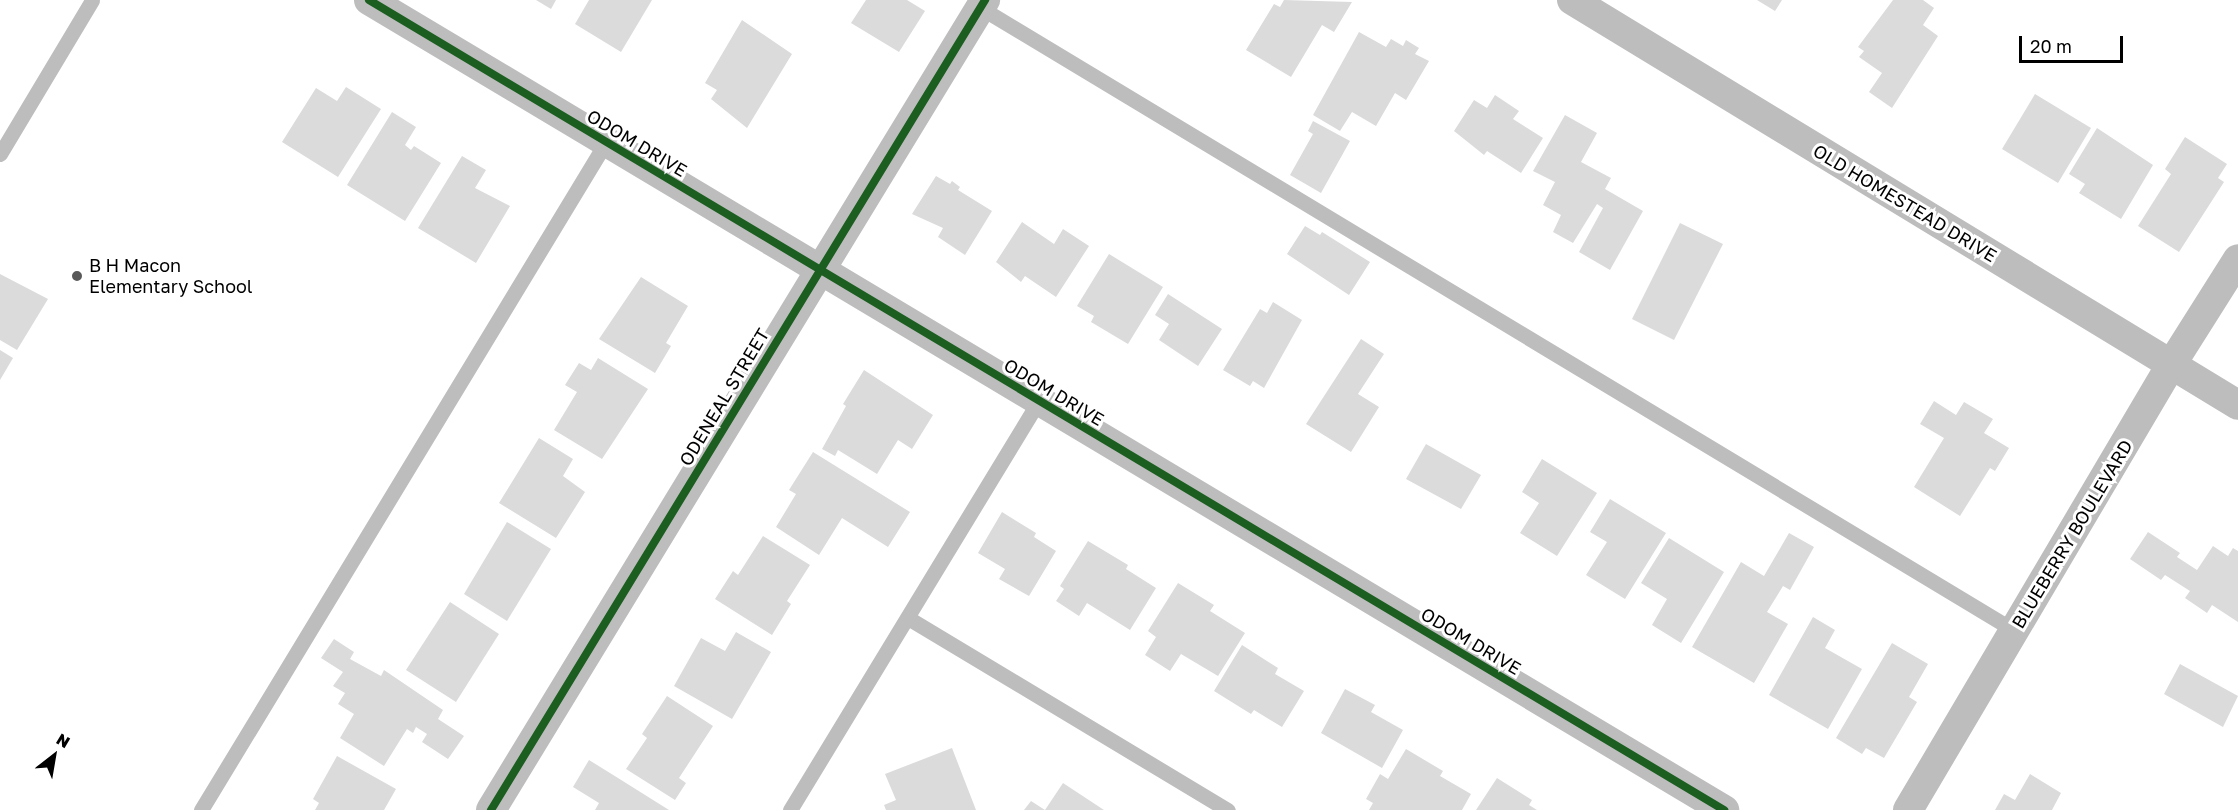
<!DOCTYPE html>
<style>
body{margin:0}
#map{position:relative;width:2238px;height:810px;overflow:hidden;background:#fff;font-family:"Golos Text",sans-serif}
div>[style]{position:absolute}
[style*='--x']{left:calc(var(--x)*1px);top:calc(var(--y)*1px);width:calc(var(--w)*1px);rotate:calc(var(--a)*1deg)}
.building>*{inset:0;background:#dbdbdb}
.service>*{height:15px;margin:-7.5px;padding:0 7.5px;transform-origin:7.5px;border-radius:7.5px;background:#bdbdbd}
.minor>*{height:30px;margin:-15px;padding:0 15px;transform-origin:15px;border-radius:15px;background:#bdbdbd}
.cycleway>*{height:8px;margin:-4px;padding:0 4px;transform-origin:4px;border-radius:4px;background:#1b5e20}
.dots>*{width:16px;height:16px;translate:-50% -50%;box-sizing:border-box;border:3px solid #fff;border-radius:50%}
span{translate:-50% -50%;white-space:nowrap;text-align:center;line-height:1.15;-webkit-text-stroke:6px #fff;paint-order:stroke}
.street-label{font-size:18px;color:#000}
.poi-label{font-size:18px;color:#000}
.left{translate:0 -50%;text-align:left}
.north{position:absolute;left:24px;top:726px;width:60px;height:60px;-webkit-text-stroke:4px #fff;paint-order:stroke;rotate:31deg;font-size:16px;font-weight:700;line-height:24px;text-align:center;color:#000}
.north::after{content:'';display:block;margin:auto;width:21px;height:27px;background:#000;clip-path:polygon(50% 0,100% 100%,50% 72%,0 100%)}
.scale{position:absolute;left:2019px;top:36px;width:104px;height:27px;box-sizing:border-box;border:3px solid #000;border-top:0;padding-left:8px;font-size:18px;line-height:21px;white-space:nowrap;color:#000;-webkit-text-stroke:4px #fff;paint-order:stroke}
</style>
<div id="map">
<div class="building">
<div style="clip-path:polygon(536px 0,556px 0,551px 9px)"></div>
<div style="clip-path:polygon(589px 0,652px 0,621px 52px,575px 24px)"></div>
<div style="clip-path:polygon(866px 0,907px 0,925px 11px,899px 52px,851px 23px)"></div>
<div style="clip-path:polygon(1284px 0,1352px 2px,1334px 32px,1322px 25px,1291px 77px,1246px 50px,1274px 4px,1280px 7px)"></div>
<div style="clip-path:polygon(1757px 0,1782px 0,1775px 11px)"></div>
<div style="clip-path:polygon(1893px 0,1923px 0,1934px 8px,1923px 25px,1938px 36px,1892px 108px,1869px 92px,1882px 73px,1859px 57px,1864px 51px,1858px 47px)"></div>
<div style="clip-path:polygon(742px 20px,792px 54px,747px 128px,711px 99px,717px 90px,705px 83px)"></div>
<div style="clip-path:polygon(1359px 32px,1386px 47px,1391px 39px,1403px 46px,1406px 40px,1419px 48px,1415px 54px,1429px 61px,1406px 100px,1395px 93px,1376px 126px,1352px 112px,1340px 131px,1313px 115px)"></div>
<div style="clip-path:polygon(346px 87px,381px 109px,338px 177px,282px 142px,316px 88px,337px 101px)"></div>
<div style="clip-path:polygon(2035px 94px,2091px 128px,2058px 183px,2002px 149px)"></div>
<div style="clip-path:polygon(1495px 95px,1519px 111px,1513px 119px,1543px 138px,1521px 173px,1487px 151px,1484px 155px,1454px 131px,1474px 100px,1487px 108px)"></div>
<div style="clip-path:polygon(392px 112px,416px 127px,405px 145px,411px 150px,414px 146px,441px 163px,405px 221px,347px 185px)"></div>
<div style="clip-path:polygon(1565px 115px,1597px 133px,1581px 162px,1611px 178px,1605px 189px,1643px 211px,1610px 270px,1579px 252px,1603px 208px,1597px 204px,1573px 243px,1553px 232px,1561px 215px,1543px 205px,1555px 182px,1533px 171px)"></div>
<div style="clip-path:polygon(1313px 121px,1350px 141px,1321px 193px,1290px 175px,1313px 134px,1308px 131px)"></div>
<div style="clip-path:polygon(2097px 128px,2153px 165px,2121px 219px,2079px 193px,2085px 184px,2069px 174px)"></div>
<div style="clip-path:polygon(2185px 137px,2227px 164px,2218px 178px,2224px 182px,2179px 252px,2138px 226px,2171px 174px,2165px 169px)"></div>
<div style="clip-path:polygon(462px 156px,486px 170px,475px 188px,510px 206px,476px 263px,418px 228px)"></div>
<div style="clip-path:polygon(936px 176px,950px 184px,952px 181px,960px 187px,958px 190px,992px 211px,965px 255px,938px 237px,943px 228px,912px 214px)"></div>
<div style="clip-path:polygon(1022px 222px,1054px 244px,1063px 229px,1089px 246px,1056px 297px,1025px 276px,1021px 282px,996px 262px)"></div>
<div style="clip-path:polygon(1680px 223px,1723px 244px,1674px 340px,1632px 319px)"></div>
<div style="clip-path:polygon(1305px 226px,1320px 235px,1322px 232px,1370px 262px,1349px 295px,1287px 254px)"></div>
<div style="clip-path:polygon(1109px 254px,1163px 287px,1128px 344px,1091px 322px,1094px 316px,1077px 306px)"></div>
<div style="clip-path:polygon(0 274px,48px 299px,17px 350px,0 340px)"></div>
<div style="clip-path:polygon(641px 277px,688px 306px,666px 343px,671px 346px,655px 373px,599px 339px)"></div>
<div style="clip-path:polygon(1168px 294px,1222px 329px,1198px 366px,1159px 340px,1169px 324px,1155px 315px)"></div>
<div style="clip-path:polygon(1273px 302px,1302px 320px,1264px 388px,1253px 381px,1250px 386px,1223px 370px,1260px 309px,1267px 313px)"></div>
<div style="clip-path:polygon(1361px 339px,1384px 354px,1358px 394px,1379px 407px,1351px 452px,1306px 424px)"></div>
<div style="clip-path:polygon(0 350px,13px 358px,0 380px)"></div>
<div style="clip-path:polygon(598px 358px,648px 389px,602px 459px,554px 430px,577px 392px,565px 385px,579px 363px,591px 370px)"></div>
<div style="clip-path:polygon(864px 370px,933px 415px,912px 449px,898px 440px,877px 474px,838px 450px,835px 456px,822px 449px,846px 406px,843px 404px)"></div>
<div style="clip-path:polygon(1934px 401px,1956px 415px,1964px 402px,1993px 419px,1984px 433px,2009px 448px,1995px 471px,1990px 468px,1960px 516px,1914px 487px,1944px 438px,1920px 424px)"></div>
<div style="clip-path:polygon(539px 438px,573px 459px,563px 476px,585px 492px,556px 538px,499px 503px)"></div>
<div style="clip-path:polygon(1426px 444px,1481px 475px,1461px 509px,1406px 479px)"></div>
<div style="clip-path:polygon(813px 452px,910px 512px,888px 547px,842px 518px,819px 555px,776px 527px,796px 494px,789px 490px)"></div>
<div style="clip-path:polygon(1542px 459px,1597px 493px,1557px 556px,1520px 533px,1539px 503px,1522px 492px)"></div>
<div style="clip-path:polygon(1610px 499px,1666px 533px,1625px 599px,1586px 575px,1607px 542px,1590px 532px)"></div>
<div style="clip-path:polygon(1002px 512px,1036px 533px,1034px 537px,1056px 551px,1029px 596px,999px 579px,1005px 569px,978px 553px)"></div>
<div style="clip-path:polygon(507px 522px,551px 549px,507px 621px,464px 594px)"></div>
<div style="clip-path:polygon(2148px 532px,2180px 553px,2177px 557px,2197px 570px,2213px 546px,2228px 556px,2233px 548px,2238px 551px,2238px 622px,2212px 605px,2207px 613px,2185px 598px,2190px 591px,2165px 575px,2161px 580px,2130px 559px)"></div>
<div style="clip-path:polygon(1789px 533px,1814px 547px,1790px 590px,1783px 586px,1767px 612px,1788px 624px,1754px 683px,1692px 647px,1741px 562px,1764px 576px)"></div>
<div style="clip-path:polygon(763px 536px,810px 565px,787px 601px,791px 604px,772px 635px,715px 599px,733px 571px,738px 575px)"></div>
<div style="clip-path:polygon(1669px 538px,1724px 572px,1681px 643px,1652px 625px,1667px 599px,1641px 583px)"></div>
<div style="clip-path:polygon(1088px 541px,1128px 565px,1126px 569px,1156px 588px,1130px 630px,1087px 603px,1079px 616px,1056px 601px,1064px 589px,1060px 586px)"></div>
<div style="clip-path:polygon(1178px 583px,1214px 605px,1210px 611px,1245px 633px,1218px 676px,1181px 654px,1170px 671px,1145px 655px,1156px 637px,1148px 631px)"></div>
<div style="clip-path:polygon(450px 602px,499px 634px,456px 702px,406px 670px)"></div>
<div style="clip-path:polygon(1813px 617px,1835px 630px,1825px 648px,1862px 669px,1828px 729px,1769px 695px)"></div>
<div style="clip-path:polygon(736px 632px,771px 652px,732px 719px,674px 686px,701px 638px,725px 651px)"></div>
<div style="clip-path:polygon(334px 639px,354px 652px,350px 659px,381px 676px,384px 670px,443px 710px,438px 719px,464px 736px,448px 759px,422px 742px,427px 734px,416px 727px,413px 733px,407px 729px,384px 766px,340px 738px,354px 714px,338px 704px,345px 693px,333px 686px,343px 672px,321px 658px)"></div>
<div style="clip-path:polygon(1892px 643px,1928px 664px,1909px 697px,1917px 702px,1884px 758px,1866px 748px,1862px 754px,1836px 738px)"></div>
<div style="clip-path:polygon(1242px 645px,1278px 668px,1275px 674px,1304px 691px,1282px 727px,1254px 710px,1251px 714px,1214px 691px)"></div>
<div style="clip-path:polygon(2180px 664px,2238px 696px,2223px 727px,2164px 694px)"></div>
<div style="clip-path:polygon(1345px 689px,1375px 705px,1371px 712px,1403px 730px,1382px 768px,1321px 733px)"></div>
<div style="clip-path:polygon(667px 696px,713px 726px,679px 778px,686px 783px,675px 800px,626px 769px,647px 738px,642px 734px)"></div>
<div style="clip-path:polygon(952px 748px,976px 810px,886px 810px,884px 805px,896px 800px,885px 774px)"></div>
<div style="clip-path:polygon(1406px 749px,1443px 771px,1440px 776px,1471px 794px,1462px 810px,1369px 810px,1373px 803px,1366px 799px,1380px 774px,1388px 779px)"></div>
<div style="clip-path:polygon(337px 756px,396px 789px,384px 810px,315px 810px,319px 803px,313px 799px)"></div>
<div style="clip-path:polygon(589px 760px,618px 778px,669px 810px,595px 810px,599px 803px,573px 787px)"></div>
<div style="clip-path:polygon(2030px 774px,2061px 793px,2052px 810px,1995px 810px,2004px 794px,2015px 800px)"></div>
<div style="clip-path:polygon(1497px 778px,1532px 800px,1529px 805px,1537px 810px,1476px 810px)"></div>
<div style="clip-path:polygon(1063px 783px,1104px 810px,1045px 810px)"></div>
<div style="clip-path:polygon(1031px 801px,1045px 810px,1024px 810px)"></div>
</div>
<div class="service">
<div style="--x:981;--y:8;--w:1207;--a:31.07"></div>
<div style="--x:0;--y:154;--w:179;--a:-59.1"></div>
<div style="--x:908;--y:618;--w:373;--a:31"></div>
<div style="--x:201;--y:810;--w:781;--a:-58.77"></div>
<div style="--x:790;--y:810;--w:480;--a:-58.7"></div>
</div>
<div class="minor">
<div style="--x:369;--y:0;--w:1579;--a:30.87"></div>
<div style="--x:1572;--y:0;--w:779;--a:31.3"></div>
<div style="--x:491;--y:810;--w:949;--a:-58.62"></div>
<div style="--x:1908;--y:810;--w:517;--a:-59.42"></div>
<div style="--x:2171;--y:365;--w:125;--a:-57.7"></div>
</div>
<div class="cycleway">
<div style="--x:369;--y:0;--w:1579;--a:30.87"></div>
<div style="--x:491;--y:810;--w:949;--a:-58.62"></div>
</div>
<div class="dots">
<div style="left:77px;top:276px;background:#595959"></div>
</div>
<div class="street-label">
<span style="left:637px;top:143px;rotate:31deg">ODOM DRIVE</span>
<span style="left:1905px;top:203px;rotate:31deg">OLD HOMESTEAD DRIVE</span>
<span style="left:1054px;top:392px;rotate:31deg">ODOM DRIVE</span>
<span style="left:724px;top:397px;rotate:-59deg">ODENEAL STREET</span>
<span style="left:2072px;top:534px;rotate:-59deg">BLUEBERRY BOULEVARD</span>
<span style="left:1471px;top:641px;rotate:31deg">ODOM DRIVE</span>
</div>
<div class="poi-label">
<span class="left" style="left:89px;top:276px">B H Macon<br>Elementary School</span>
</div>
<div class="north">N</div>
<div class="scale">20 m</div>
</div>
